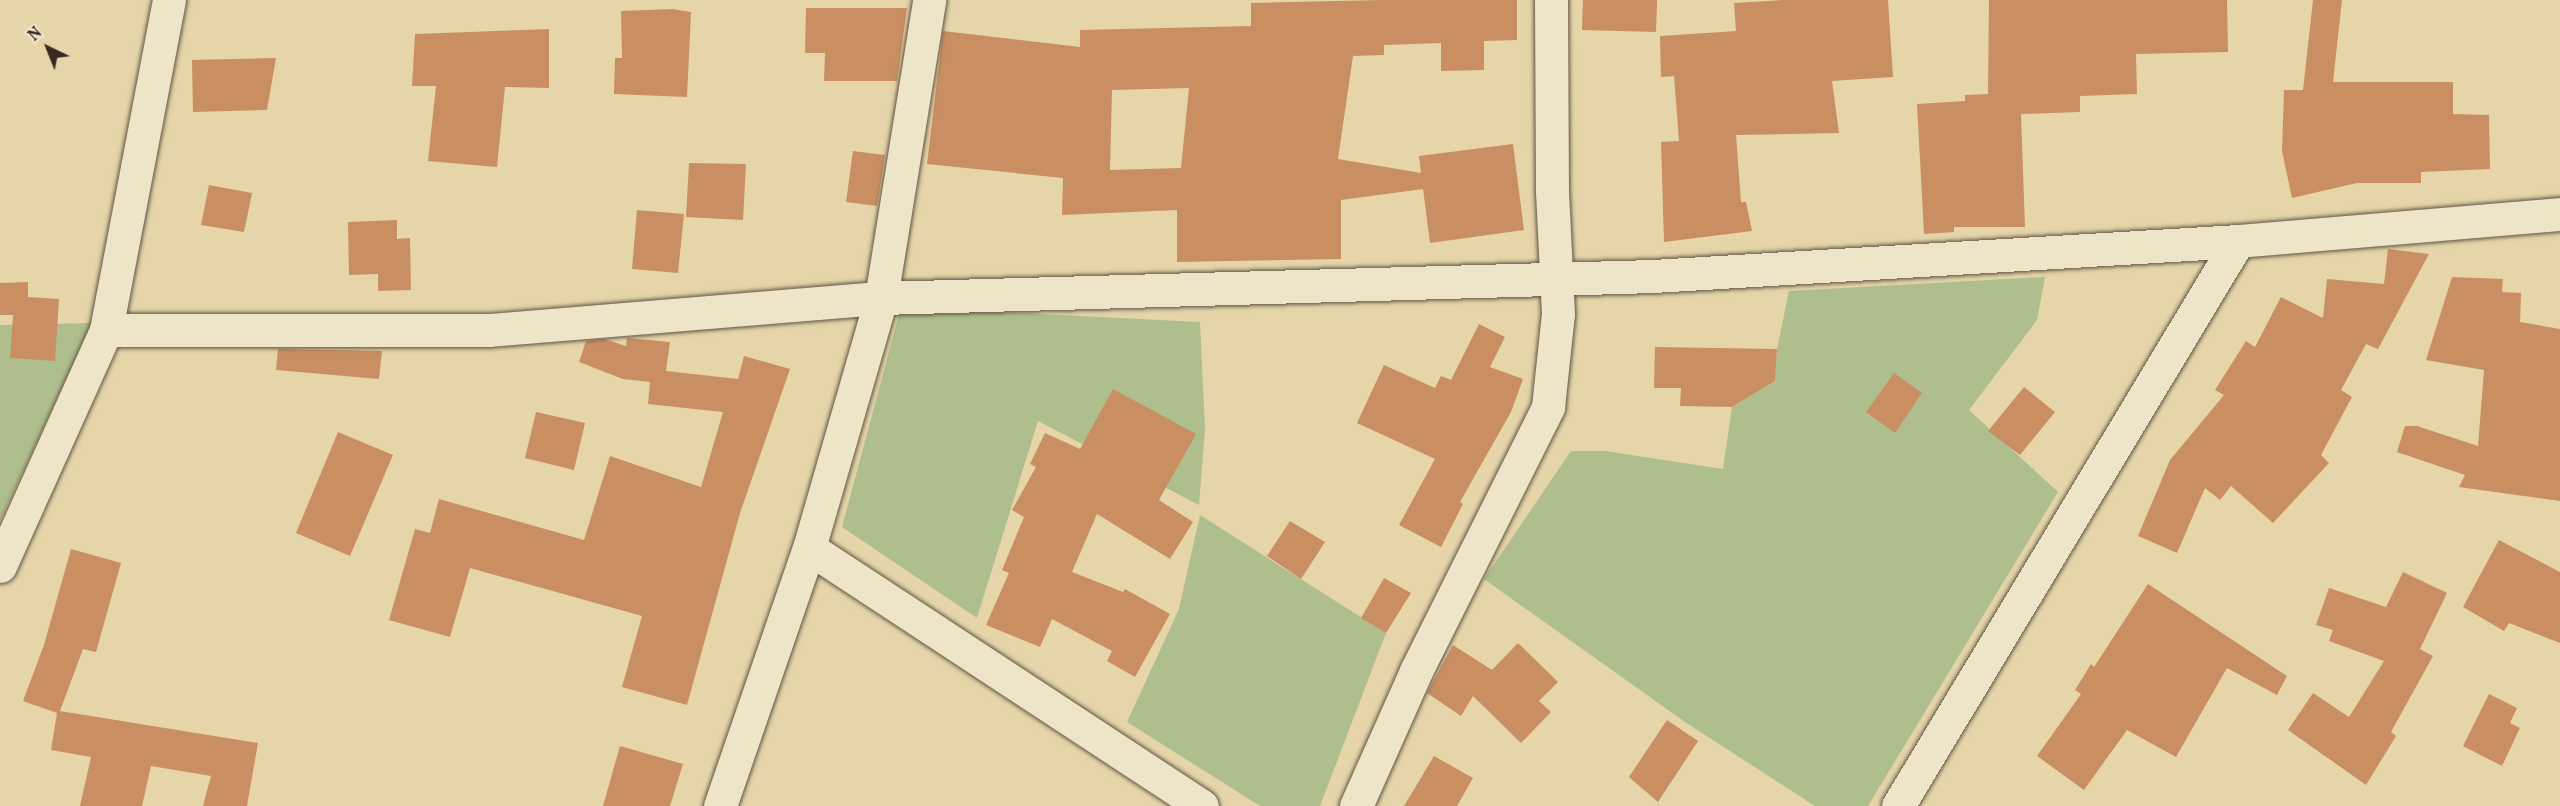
<!DOCTYPE html>
<style>
body{margin:0}
#map{position:relative;width:2560px;height:806px;overflow:hidden;background:#e5d5a9;font-family:Vollkorn,serif}
div>[style]{position:absolute}
[style*='--x']{left:calc(var(--x)*1px);top:calc(var(--y)*1px);width:calc(var(--w)*1px);rotate:calc(var(--a)*1deg)}
.green>*{inset:0;background:#afbe8d}
.building>*{inset:0;background:#c98f63}
.roads{filter:drop-shadow(0 0 2px #615445) drop-shadow(0 0 2px #615445)}
.minor>*{height:33px;margin:-16.5px;padding:0 16.5px;transform-origin:16.5px;border-radius:16.5px;background:#eee4c7}
span{translate:-50% -50%;white-space:nowrap;text-align:center;line-height:1.15;-webkit-text-stroke:5px #eee4c7;paint-order:stroke}
.north{position:absolute;left:18px;top:18px;width:60px;height:60px;-webkit-text-stroke:4px #eee4c7;paint-order:stroke;rotate:317deg;font-size:16px;font-weight:700;line-height:24px;text-align:center;color:#352924}
.north::after{content:'';display:block;margin:auto;width:21px;height:27px;background:#352924;clip-path:polygon(50% 0,100% 100%,50% 72%,0 100%)}
</style>
<div id="map">
<div class="green">
<div style="clip-path:polygon(2045px 277px,2037px 320px,1969px 410px,2058px 492px,1868px 806px,1815px 806px,1685px 722px,1484px 579px,1571px 451px,1605px 451px,1723px 469px,1732px 407px,1775px 381px,1777px 349px,1789px 291px)"></div>
<div style="clip-path:polygon(901px 307px,1200px 322px,1205px 429px,1199px 505px,1038px 421px,977px 618px,842px 527px)"></div>
<div style="clip-path:polygon(92px 323px,0 521px,0 325px)"></div>
<div style="clip-path:polygon(1200px 515px,1386px 633px,1320px 806px,1260px 806px,1127px 722px,1179px 609px)"></div>
</div>
<div class="building">
<div style="clip-path:polygon(evenodd,1381px 0,1517px 0,1517px 40px,1484px 41px,1484px 70px,1441px 71px,1441px 43px,1384px 45px,1384px 55px,1353px 56px,1338px 159px,1421px 173px,1419px 156px,1513px 144px,1524px 230px,1430px 243px,1423px 189px,1341px 200px,1341px 259px,1177px 262px,1177px 210px,1062px 215px,1063px 178px,927px 164px,943px 31px,1080px 47px,1080px 30px,1251px 26px,1251px 3px,1381px 0,1189px 88px,1181px 168px,1110px 170px,1112px 90px,1189px 88px)"></div>
<div style="clip-path:polygon(1583px 0,1657px 0,1656px 32px,1582px 30px)"></div>
<div style="clip-path:polygon(1782px 0,1888px 0,1893px 77px,1832px 81px,1839px 133px,1736px 135px,1741px 202px,1746px 202px,1752px 231px,1664px 242px,1661px 142px,1679px 141px,1674px 76px,1661px 77px,1660px 36px,1736px 31px,1734px 3px)"></div>
<div style="clip-path:polygon(1989px 0,2227px 0,2228px 52px,2136px 54px,2137px 94px,2080px 96px,2080px 112px,2021px 114px,2025px 227px,1954px 227px,1954px 232px,1924px 234px,1917px 104px,1965px 101px,1965px 95px,1988px 94px)"></div>
<div style="clip-path:polygon(2313px 0,2342px 0,2333px 82px,2453px 82px,2453px 114px,2489px 115px,2490px 169px,2421px 172px,2421px 183px,2357px 183px,2292px 198px,2282px 151px,2284px 90px,2303px 90px)"></div>
<div style="clip-path:polygon(806px 8px,907px 8px,897px 81px,824px 81px,825px 53px,805px 53px)"></div>
<div style="clip-path:polygon(672px 9px,691px 12px,687px 97px,614px 94px,615px 58px,622px 58px,621px 11px)"></div>
<div style="clip-path:polygon(549px 29px,549px 88px,505px 87px,497px 167px,428px 161px,436px 86px,412px 86px,415px 34px)"></div>
<div style="clip-path:polygon(276px 58px,267px 110px,193px 112px,192px 60px)"></div>
<div style="clip-path:polygon(853px 151px,885px 155px,877px 206px,846px 202px)"></div>
<div style="clip-path:polygon(689px 163px,746px 164px,743px 220px,686px 217px)"></div>
<div style="clip-path:polygon(209px 185px,252px 193px,244px 232px,201px 225px)"></div>
<div style="clip-path:polygon(637px 210px,684px 214px,678px 273px,632px 269px)"></div>
<div style="clip-path:polygon(397px 220px,397px 239px,410px 238px,411px 290px,378px 291px,378px 274px,349px 275px,348px 222px)"></div>
<div style="clip-path:polygon(2388px 249px,2429px 254px,2378px 349px,2366px 344px,2341px 390px,2352px 397px,2321px 455px,2329px 463px,2273px 523px,2231px 486px,2220px 500px,2205px 488px,2177px 553px,2138px 536px,2170px 460px,2224px 395px,2215px 390px,2246px 341px,2255px 347px,2281px 297px,2323px 318px,2327px 279px,2384px 284px)"></div>
<div style="clip-path:polygon(2452px 277px,2503px 279px,2502px 292px,2521px 293px,2520px 322px,2560px 329px,2560px 501px,2459px 487px,2465px 475px,2397px 452px,2405px 426px,2417px 426px,2478px 446px,2484px 370px,2426px 360px)"></div>
<div style="clip-path:polygon(28px 282px,28px 297px,59px 299px,55px 361px,10px 358px,13px 315px,0 315px,0 283px)"></div>
<div style="clip-path:polygon(1479px 324px,1505px 337px,1490px 367px,1523px 379px,1511px 412px,1460px 502px,1463px 504px,1441px 547px,1399px 525px,1435px 459px,1357px 423px,1384px 365px,1435px 388px,1441px 376px,1451px 380px)"></div>
<div style="clip-path:polygon(627px 338px,670px 342px,666px 371px,738px 379px,744px 356px,790px 369px,740px 513px,687px 705px,622px 687px,642px 616px,470px 568px,450px 637px,389px 620px,415px 529px,430px 533px,439px 499px,584px 540px,610px 456px,701px 487px,723px 412px,648px 404px,650px 382px,623px 379px,579px 362px,586px 341px,604px 339px,626px 346px)"></div>
<div style="clip-path:polygon(1655px 347px,1777px 349px,1775px 381px,1732px 407px,1680px 406px,1681px 388px,1654px 388px)"></div>
<div style="clip-path:polygon(278px 349px,382px 351px,379px 379px,276px 370px)"></div>
<div style="clip-path:polygon(1894px 373px,1922px 393px,1895px 433px,1866px 412px)"></div>
<div style="clip-path:polygon(2024px 387px,2055px 412px,2020px 455px,1988px 431px)"></div>
<div style="clip-path:polygon(1113px 389px,1196px 434px,1159px 500px,1193px 522px,1170px 559px,1097px 514px,1072px 572px,1123px 592px,1125px 589px,1170px 614px,1135px 677px,1107px 661px,1112px 651px,1052px 619px,1040px 647px,986px 625px,1009px 573px,1002px 570px,1024px 517px,1012px 510px,1036px 467px,1030px 464px,1045px 433px,1080px 449px)"></div>
<div style="clip-path:polygon(536px 412px,585px 423px,574px 470px,525px 458px)"></div>
<div style="clip-path:polygon(338px 432px,393px 455px,350px 556px,296px 533px)"></div>
<div style="clip-path:polygon(1290px 521px,1325px 542px,1301px 579px,1267px 556px)"></div>
<div style="clip-path:polygon(2499px 540px,2560px 572px,2560px 643px,2509px 623px,2504px 631px,2463px 607px)"></div>
<div style="clip-path:polygon(71px 549px,121px 563px,96px 652px,83px 649px,60px 711px,258px 743px,247px 806px,203px 806px,211px 776px,151px 766px,142px 806px,80px 806px,91px 757px,51px 750px,57px 713px,23px 701px,44px 645px)"></div>
<div style="clip-path:polygon(2403px 572px,2447px 593px,2420px 649px,2433px 656px,2391px 732px,2396px 736px,2366px 785px,2288px 730px,2313px 693px,2349px 717px,2384px 661px,2329px 641px,2333px 630px,2316px 625px,2329px 588px,2386px 607px)"></div>
<div style="clip-path:polygon(1384px 578px,1411px 593px,1386px 633px,1361px 618px)"></div>
<div style="clip-path:polygon(2148px 584px,2287px 676px,2277px 695px,2227px 668px,2176px 757px,2127px 730px,2084px 790px,2037px 756px,2081px 694px,2075px 690px,2091px 664px,2094px 667px)"></div>
<div style="clip-path:polygon(1518px 643px,1558px 682px,1539px 701px,1551px 712px,1521px 743px,1473px 696px,1461px 716px,1427px 693px,1453px 645px,1492px 670px)"></div>
<div style="clip-path:polygon(2489px 694px,2517px 708px,2510px 723px,2520px 728px,2502px 766px,2463px 746px)"></div>
<div style="clip-path:polygon(1667px 720px,1698px 741px,1658px 802px,1629px 777px)"></div>
<div style="clip-path:polygon(620px 746px,683px 764px,670px 806px,603px 806px)"></div>
<div style="clip-path:polygon(1434px 756px,1473px 778px,1457px 806px,1404px 806px)"></div>
</div>
<div class="roads">
<div class="minor">
<div style="--x:106;--y:330;--w:383;--a:0"></div>
<div style="--x:489;--y:330;--w:393;--a:-4.7"></div>
<div style="--x:881;--y:298;--w:772;--a:-1.63"></div>
<div style="--x:1653;--y:276;--w:586;--a:-3.42"></div>
<div style="--x:2238;--y:241;--w:323;--a:-4.8"></div>
<div style="--x:809;--y:548;--w:470;--a:33.3"></div>
<div style="--x:0;--y:566;--w:259;--a:-65.8"></div>
<div style="--x:106;--y:330;--w:336;--a:-79.2"></div>
<div style="--x:720;--y:806;--w:273;--a:-71"></div>
<div style="--x:809;--y:548;--w:260;--a:-73.9"></div>
<div style="--x:881;--y:298;--w:302;--a:-80.8"></div>
<div style="--x:1356;--y:806;--w:148;--a:-66"></div>
<div style="--x:1416;--y:671;--w:295;--a:-63.4"></div>
<div style="--x:1548;--y:407;--w:94;--a:-83.9"></div>
<div style="--x:1558;--y:314;--w:123;--a:-92.8"></div>
<div style="--x:1552;--y:191;--w:191;--a:-90.3"></div>
<div style="--x:1898;--y:806;--w:659;--a:-58.96"></div>
</div>
</div>
<div class="north">N</div>
</div>
